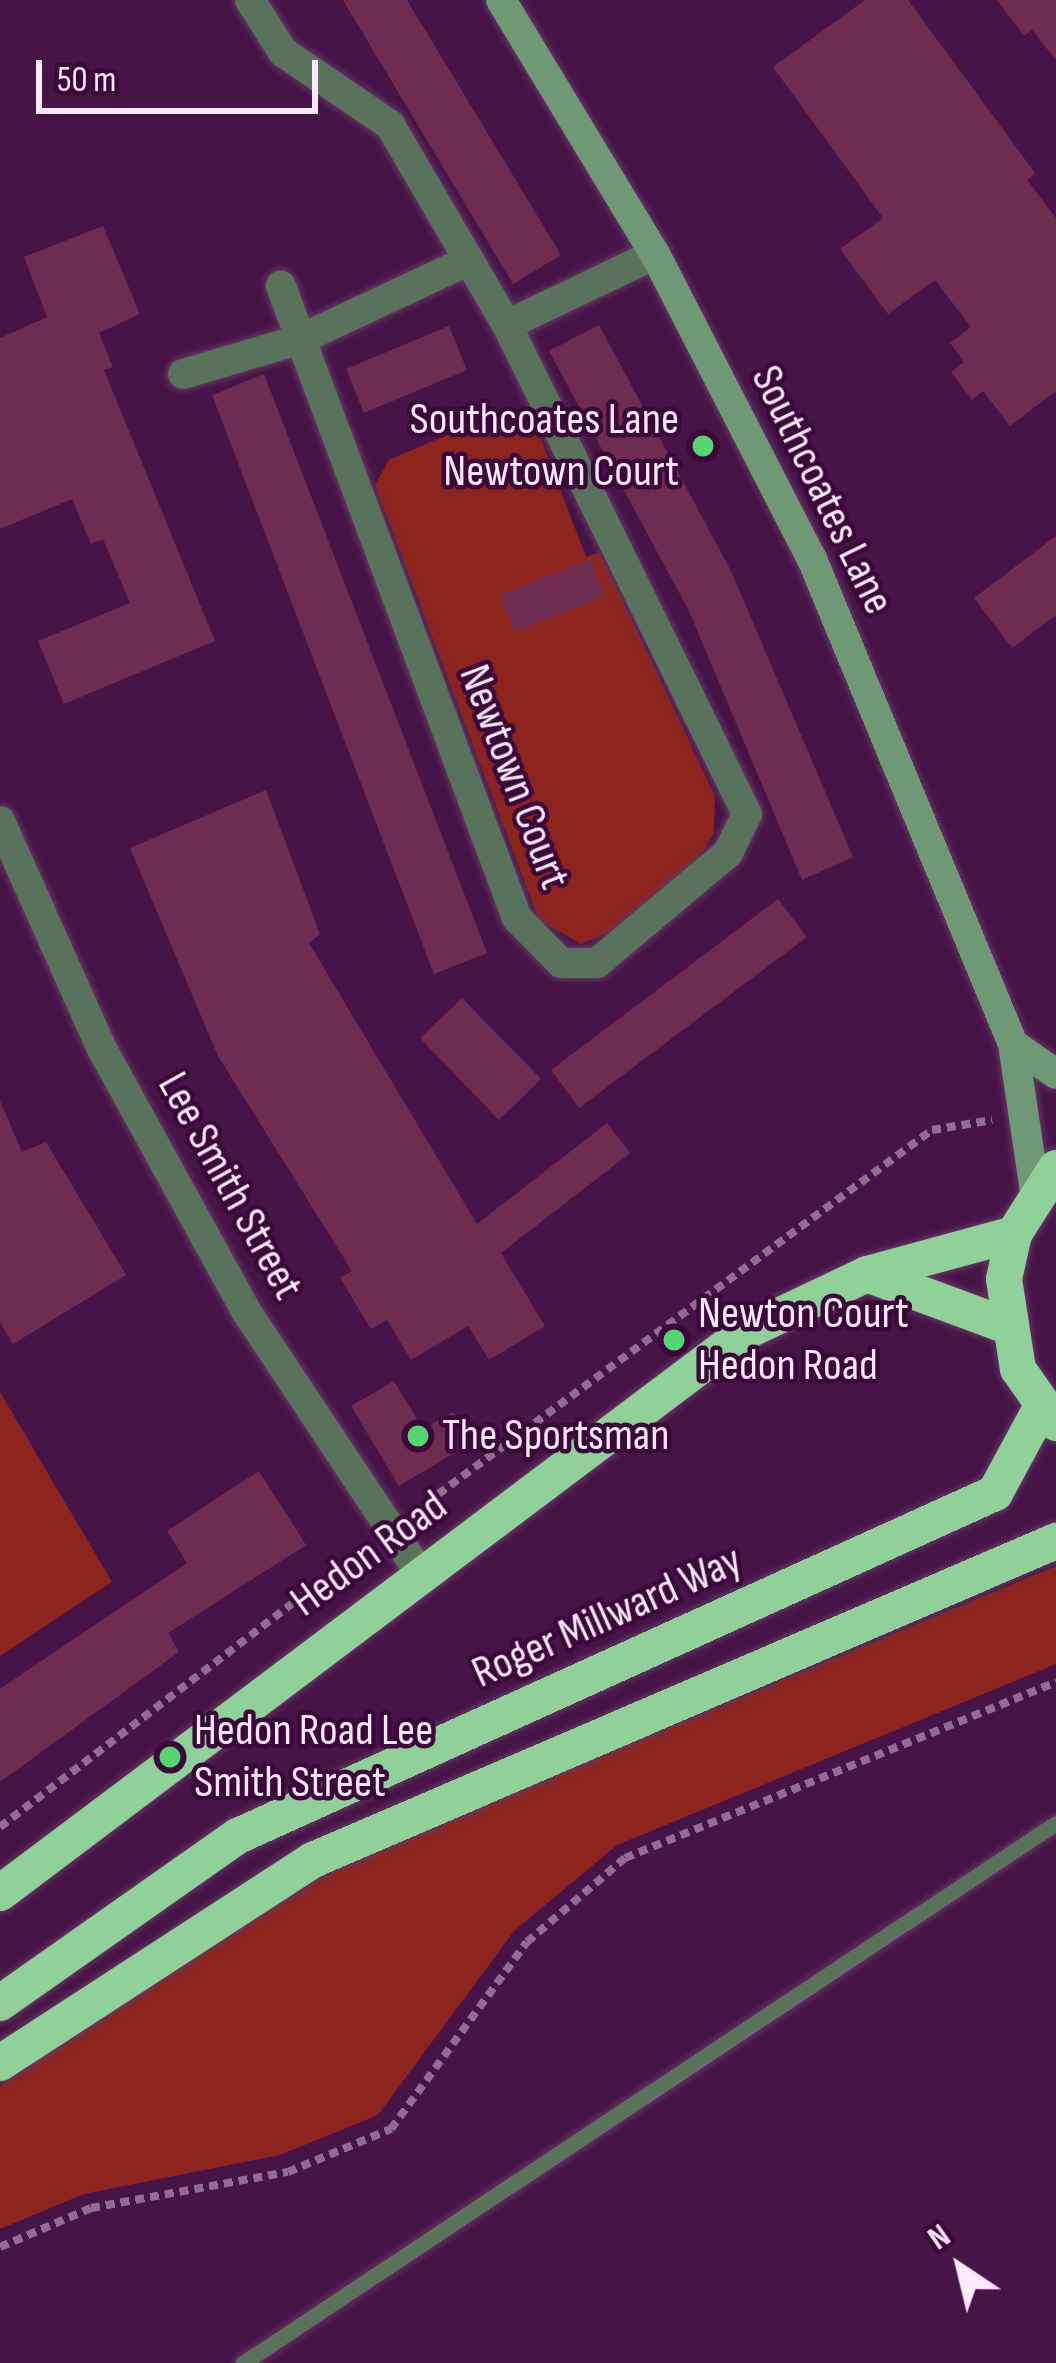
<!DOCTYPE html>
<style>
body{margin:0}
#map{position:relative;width:1056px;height:2363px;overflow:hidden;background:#471447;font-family:"Sofia Sans Condensed",sans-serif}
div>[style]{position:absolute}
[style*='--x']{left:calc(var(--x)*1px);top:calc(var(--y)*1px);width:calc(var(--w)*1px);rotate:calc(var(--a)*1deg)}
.green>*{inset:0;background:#8e241e}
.building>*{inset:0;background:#6e2c51}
.path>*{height:8px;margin-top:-4px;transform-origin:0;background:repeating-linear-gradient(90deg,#926d92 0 9px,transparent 0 15px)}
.roads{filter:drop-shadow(0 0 3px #643664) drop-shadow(0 0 3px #643664)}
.lane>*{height:15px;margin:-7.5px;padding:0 7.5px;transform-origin:7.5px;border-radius:7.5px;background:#58725b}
.street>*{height:30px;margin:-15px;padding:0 15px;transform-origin:15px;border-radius:15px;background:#58725b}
.secondary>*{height:30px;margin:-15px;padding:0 15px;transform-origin:15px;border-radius:15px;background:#6f9874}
.highway>*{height:36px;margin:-18px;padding:0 18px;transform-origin:18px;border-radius:18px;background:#8fd198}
.dots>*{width:33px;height:33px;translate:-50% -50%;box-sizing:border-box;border:6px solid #3c083c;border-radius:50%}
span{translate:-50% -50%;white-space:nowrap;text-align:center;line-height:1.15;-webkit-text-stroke:9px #3c083c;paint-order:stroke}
.poi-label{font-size:45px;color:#fce9fb}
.right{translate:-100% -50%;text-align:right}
.left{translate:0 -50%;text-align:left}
.street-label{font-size:45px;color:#fce9fb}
.north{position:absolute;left:900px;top:2207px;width:120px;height:120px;-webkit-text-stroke:9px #3c083c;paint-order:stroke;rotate:325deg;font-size:33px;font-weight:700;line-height:48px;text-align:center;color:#fce9fb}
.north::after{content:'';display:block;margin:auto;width:42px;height:54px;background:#fce9fb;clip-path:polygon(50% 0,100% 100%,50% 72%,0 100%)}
.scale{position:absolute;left:36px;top:60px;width:282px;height:54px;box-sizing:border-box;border:6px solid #fce9fb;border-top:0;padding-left:15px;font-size:36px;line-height:42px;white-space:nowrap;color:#fce9fb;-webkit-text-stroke:9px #3c083c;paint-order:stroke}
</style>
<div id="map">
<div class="green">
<div style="clip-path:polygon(505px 410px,536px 426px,586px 557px,600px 552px,715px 796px,714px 833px,699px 858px,613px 931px,581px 944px,539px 920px,375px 485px,389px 460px)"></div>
<div style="clip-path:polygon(0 1392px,112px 1582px,0 1656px)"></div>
<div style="clip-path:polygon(1056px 1566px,1056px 1664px,617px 1845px,514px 1931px,378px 2115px,280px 2155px,84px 2194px,0 2229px,0 2086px,318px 1874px)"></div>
</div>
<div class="building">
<div style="clip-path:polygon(343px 0,407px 0,561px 255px,513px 284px)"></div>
<div style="clip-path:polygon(865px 0,908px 0,1035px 173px,1027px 180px,1056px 218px,1056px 391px,1010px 426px,983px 391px,972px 400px,951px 372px,964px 362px,950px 343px,971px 327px,935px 280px,888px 314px,840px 249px,883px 218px,773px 67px)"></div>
<div style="clip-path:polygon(997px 0,1056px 0,1056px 60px,1032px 30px,1024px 36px)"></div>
<div style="clip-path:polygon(103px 226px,140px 314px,99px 333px,113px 367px,104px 370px,215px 641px,64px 704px,38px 641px,130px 603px,103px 539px,91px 544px,72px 499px,0 529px,0 338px,47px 317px,24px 257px)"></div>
<div style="clip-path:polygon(599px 325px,731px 571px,853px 857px,802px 880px,689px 611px,549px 351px)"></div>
<div style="clip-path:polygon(449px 326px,467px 370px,364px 413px,346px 369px)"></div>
<div style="clip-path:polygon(264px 374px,487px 953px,434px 974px,212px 395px)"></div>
<div style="clip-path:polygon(1056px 536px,1056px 615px,1012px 648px,974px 598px)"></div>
<div style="clip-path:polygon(590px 559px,605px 596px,515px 632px,500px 595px)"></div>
<div style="clip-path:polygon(266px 790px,320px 934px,309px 943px,477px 1224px,607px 1123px,630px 1153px,501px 1253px,545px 1326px,489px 1360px,468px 1326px,411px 1360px,387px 1320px,371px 1329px,340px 1278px,352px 1271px,218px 1056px,130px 848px)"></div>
<div style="clip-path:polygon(778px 899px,807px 937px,579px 1108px,551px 1070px)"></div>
<div style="clip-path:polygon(462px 998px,541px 1079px,499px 1120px,420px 1038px)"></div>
<div style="clip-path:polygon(0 1101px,22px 1152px,46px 1142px,126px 1275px,13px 1344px,0 1322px)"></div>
<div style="clip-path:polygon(394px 1381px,423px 1429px,453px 1412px,471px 1443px,399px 1486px,351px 1406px)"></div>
<div style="clip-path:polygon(259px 1471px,306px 1545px,168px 1633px,179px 1652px,0 1782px,0 1689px,187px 1563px,167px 1531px)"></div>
</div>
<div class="path">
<div style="--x:414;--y:1512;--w:644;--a:-36.41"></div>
<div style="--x:932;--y:1130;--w:61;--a:-9.5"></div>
<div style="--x:0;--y:1827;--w:463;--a:-37.4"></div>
<div style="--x:0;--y:2247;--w:99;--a:-23.2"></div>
<div style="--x:91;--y:2208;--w:200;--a:-10.4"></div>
<div style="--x:288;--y:2172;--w:112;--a:-22.7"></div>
<div style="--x:391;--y:2129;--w:231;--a:-54"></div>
<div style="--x:527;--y:1942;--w:129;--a:-40.6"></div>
<div style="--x:625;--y:1858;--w:466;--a:-22.2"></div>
</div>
<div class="roads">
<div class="lane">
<div style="--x:243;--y:2363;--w:976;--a:-33.59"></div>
</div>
<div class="street">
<div style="--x:250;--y:0;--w:62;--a:57.6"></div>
<div style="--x:283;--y:52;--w:130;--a:34.3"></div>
<div style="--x:390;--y:125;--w:232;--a:59.7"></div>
<div style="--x:507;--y:325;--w:545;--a:63.86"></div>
<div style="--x:747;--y:814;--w:43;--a:116"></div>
<div style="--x:728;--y:853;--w:171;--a:140"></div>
<div style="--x:597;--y:963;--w:36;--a:180"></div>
<div style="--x:561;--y:963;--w:63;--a:-134.4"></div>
<div style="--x:517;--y:918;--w:675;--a:-110.48"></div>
<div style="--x:507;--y:325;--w:164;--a:-25.6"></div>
<div style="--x:183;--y:374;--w:123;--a:-16.5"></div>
<div style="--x:301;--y:339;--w:179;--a:-25.1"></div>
<div style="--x:0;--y:821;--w:248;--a:65.9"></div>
<div style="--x:101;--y:1047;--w:301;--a:61.2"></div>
<div style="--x:246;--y:1311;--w:316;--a:56.4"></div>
</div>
<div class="secondary">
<div style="--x:501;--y:0;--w:297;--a:58.8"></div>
<div style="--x:655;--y:254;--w:343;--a:62.8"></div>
<div style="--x:812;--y:559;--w:525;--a:67.49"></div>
<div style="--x:1013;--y:1044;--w:150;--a:81.5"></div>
<div style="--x:1013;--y:1044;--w:52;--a:34.9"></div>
</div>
<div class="highway">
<div style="--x:1056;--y:1168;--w:78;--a:122.5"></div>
<div style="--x:1014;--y:1234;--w:46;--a:102.5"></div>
<div style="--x:1004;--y:1279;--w:91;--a:81.2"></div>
<div style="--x:1018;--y:1369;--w:66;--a:54.9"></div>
<div style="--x:867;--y:1274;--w:147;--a:20.3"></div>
<div style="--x:0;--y:1893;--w:935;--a:-36.96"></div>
<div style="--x:747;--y:1331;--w:133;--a:-25.4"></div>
<div style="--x:867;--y:1274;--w:152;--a:-15.2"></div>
<div style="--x:0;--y:2003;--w:291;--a:-35.1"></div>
<div style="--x:238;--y:1836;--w:831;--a:-24.38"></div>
<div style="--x:995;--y:1493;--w:97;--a:-61.6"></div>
<div style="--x:0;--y:2063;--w:373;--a:-33"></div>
<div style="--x:313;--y:1860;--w:809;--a:-23.24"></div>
</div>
</div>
<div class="dots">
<div style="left:703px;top:446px;background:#55d671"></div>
<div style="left:674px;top:1340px;background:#55d671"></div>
<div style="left:418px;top:1436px;background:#55d671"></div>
<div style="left:170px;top:1757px;background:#55d671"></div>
</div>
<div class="poi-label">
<span class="right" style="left:679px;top:446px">Southcoates Lane<br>Newtown Court</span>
<span class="left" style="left:698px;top:1340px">Newton Court<br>Hedon Road</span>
<span class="left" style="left:442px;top:1436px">The Sportsman</span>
<span class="left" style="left:194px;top:1757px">Hedon Road Lee<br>Smith Street</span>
</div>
<div class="street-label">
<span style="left:822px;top:490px;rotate:64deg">Southcoates Lane</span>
<span style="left:514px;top:777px;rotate:69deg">Newtown Court</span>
<span style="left:230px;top:1186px;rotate:61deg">Lee Smith Street</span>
<span style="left:369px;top:1554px;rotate:-36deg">Hedon Road</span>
<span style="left:607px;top:1617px;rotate:-24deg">Roger Millward Way</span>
</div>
<div class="north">N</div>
<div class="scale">50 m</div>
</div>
